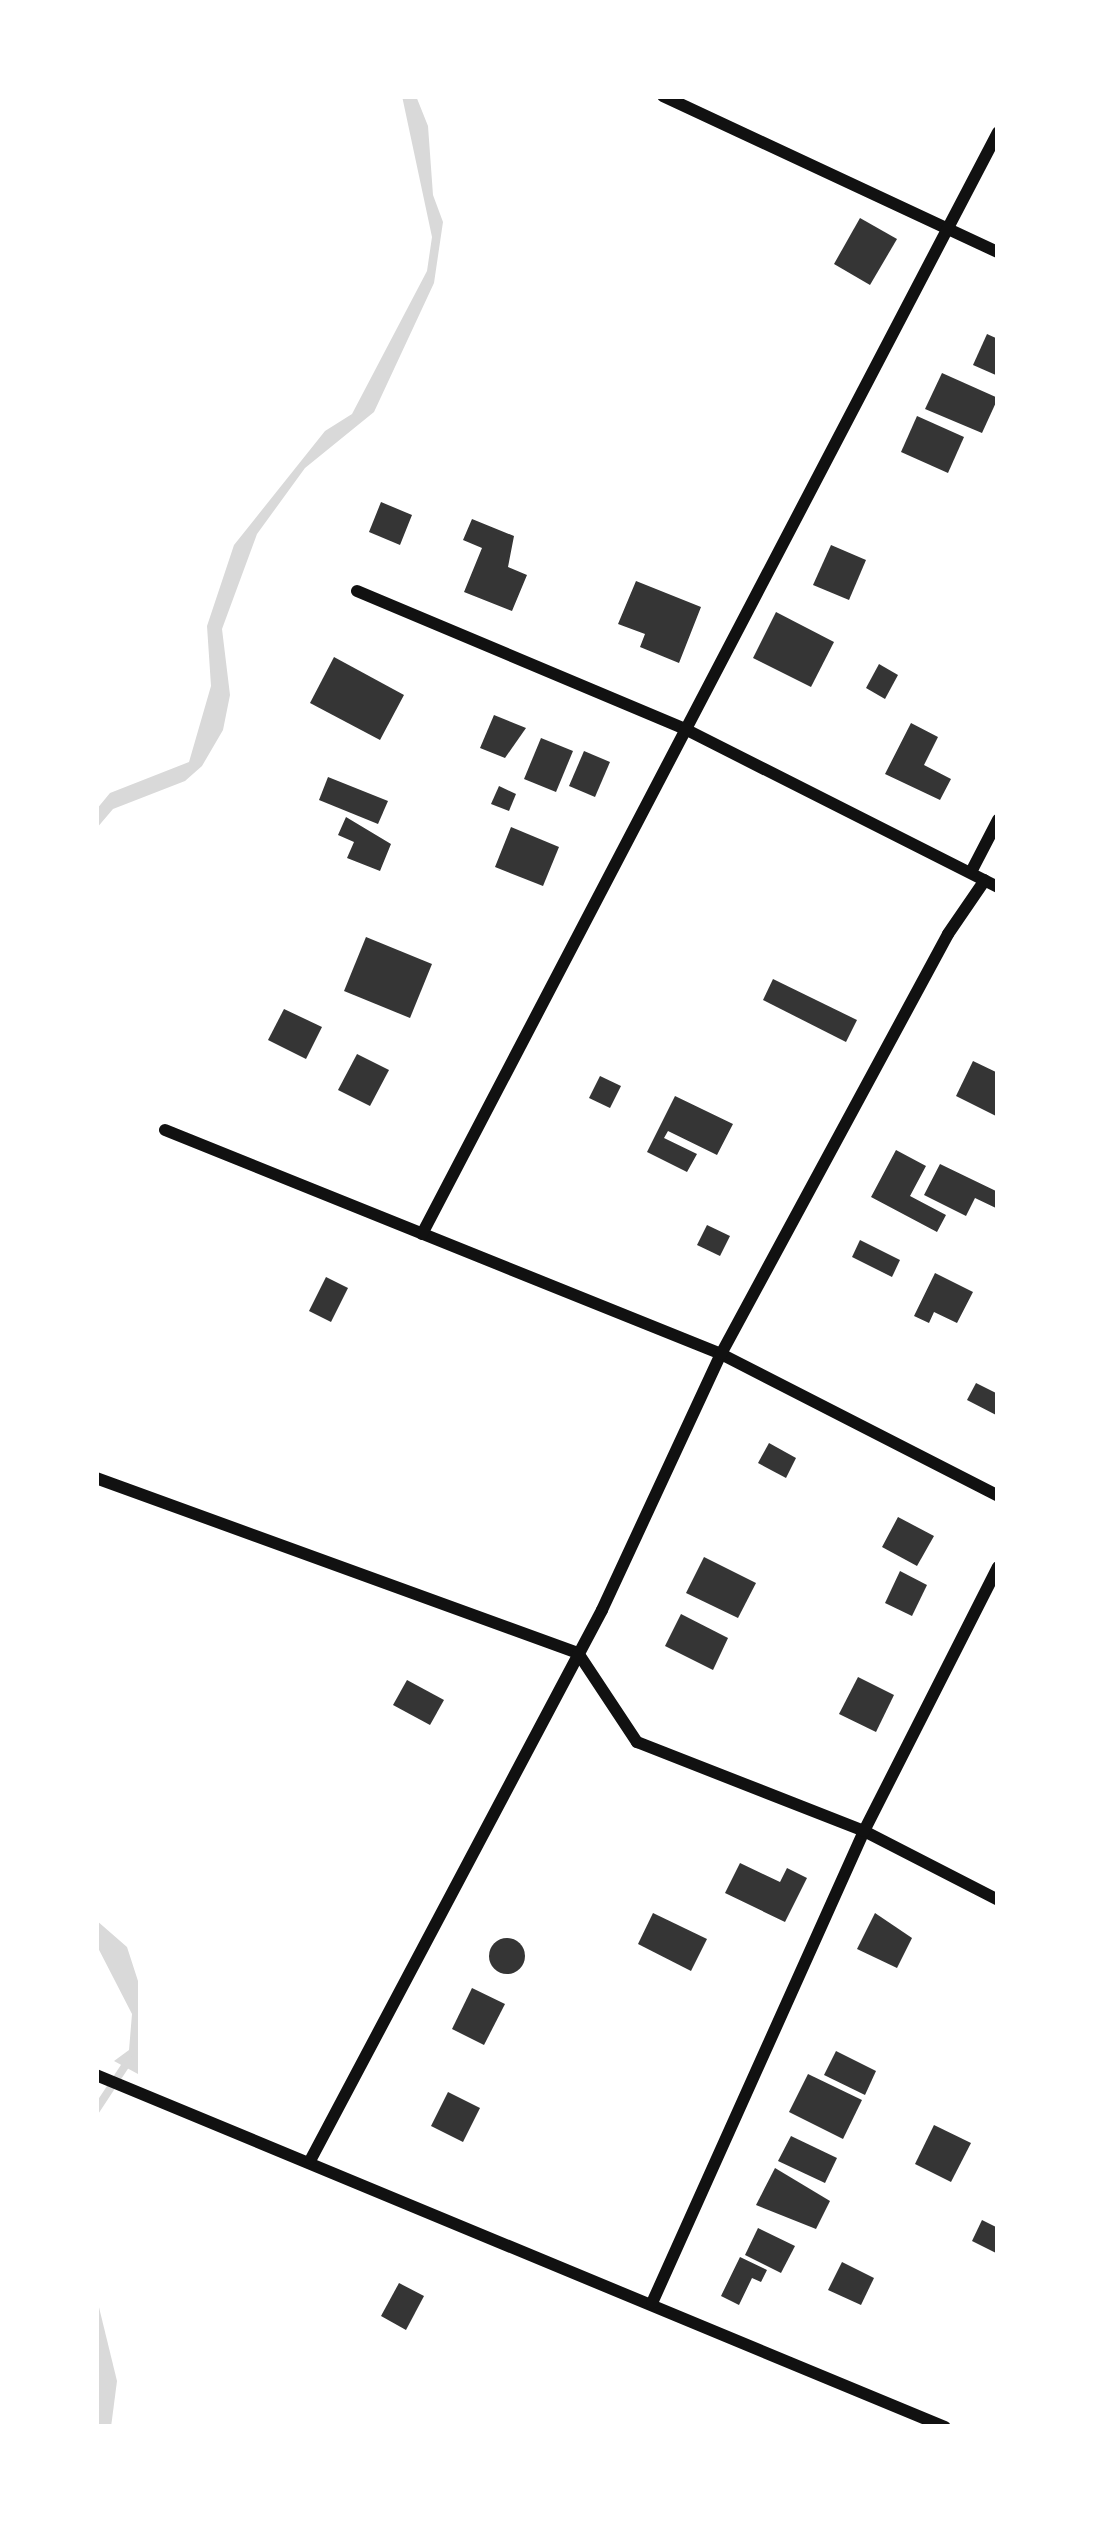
<!DOCTYPE html>
<style>
body{margin:0}
#map{position:relative;width:1094px;height:2523px;overflow:hidden;background:#fff;font-family:"Asap Condensed",sans-serif}
div>[style]{position:absolute}
[style*='--x']{left:calc(var(--x)*1px);top:calc(var(--y)*1px);width:calc(var(--w)*1px);rotate:calc(var(--a)*1deg)}
.water>*{inset:0;background:#d9d9d9}
.stream>*{height:8px;margin:-4px;padding:0 4px;transform-origin:4px;border-radius:4px;background:#d9d9d9}
.building>*{inset:0;background:#353535}
.round{border-radius:50%}
.minor>*{height:12px;margin:-6px;padding:0 6px;transform-origin:6px;border-radius:6px;background:#111}
span{translate:-50% -50%;white-space:nowrap;text-align:center;line-height:1.15;-webkit-text-stroke:9px #fff;paint-order:stroke}
.frame{position:absolute;inset:0;border:99px solid #fff;pointer-events:none}
</style>
<div id="map">
<div class="water">
<div style="clip-path:polygon(402px 96px,416px 96px,428px 126px,433px 195px,443px 222px,434px 283px,374px 412px,305px 468px,257px 534px,222px 629px,230px 695px,223px 730px,202px 766px,185px 781px,113px 809px,96px 829px,96px 810px,110px 793px,189px 762px,211px 686px,207px 626px,234px 545px,325px 431px,352px 414px,427px 271px,432px 237px)"></div>
<div style="clip-path:polygon(96px 1920px,127px 1947px,138px 1981px,138px 2074px,114px 2061px,129px 2050px,132px 2014px,96px 1944px)"></div>
<div style="clip-path:polygon(96px 2295px,117px 2381px,111px 2427px,96px 2427px)"></div>
</div>
<div class="stream">
<div style="--x:96;--y:2110;--w:60;--a:-56.6"></div>
</div>
<div class="building">
<div style="clip-path:polygon(860px 218px,897px 239px,870px 285px,834px 264px)"></div>
<div style="clip-path:polygon(987px 334px,998px 339px,998px 376px,973px 365px)"></div>
<div style="clip-path:polygon(942px 373px,998px 398px,982px 433px,925px 409px)"></div>
<div style="clip-path:polygon(917px 416px,964px 437px,948px 473px,901px 452px)"></div>
<div style="clip-path:polygon(381px 502px,412px 515px,400px 545px,369px 532px)"></div>
<div style="clip-path:polygon(472px 519px,514px 536px,508px 567px,527px 575px,512px 611px,464px 592px,482px 548px,463px 540px)"></div>
<div style="clip-path:polygon(831px 545px,866px 560px,849px 600px,813px 585px)"></div>
<div style="clip-path:polygon(636px 581px,701px 607px,679px 663px,640px 647px,645px 634px,618px 624px)"></div>
<div style="clip-path:polygon(776px 612px,834px 642px,811px 687px,753px 658px)"></div>
<div style="clip-path:polygon(334px 657px,404px 695px,380px 740px,310px 703px)"></div>
<div style="clip-path:polygon(879px 664px,898px 675px,885px 699px,866px 688px)"></div>
<div style="clip-path:polygon(494px 715px,526px 728px,505px 758px,480px 748px)"></div>
<div style="clip-path:polygon(911px 723px,938px 737px,924px 765px,951px 779px,940px 800px,885px 774px)"></div>
<div style="clip-path:polygon(541px 738px,573px 751px,556px 792px,524px 779px)"></div>
<div style="clip-path:polygon(584px 751px,610px 762px,595px 797px,569px 786px)"></div>
<div style="clip-path:polygon(328px 777px,388px 801px,378px 824px,319px 800px)"></div>
<div style="clip-path:polygon(499px 786px,516px 794px,509px 811px,491px 804px)"></div>
<div style="clip-path:polygon(346px 817px,391px 844px,380px 871px,347px 858px,354px 842px,338px 835px)"></div>
<div style="clip-path:polygon(511px 827px,559px 847px,543px 886px,495px 867px)"></div>
<div style="clip-path:polygon(366px 937px,432px 964px,410px 1018px,344px 991px)"></div>
<div style="clip-path:polygon(773px 979px,857px 1020px,846px 1042px,763px 1000px)"></div>
<div style="clip-path:polygon(284px 1009px,322px 1027px,306px 1059px,268px 1040px)"></div>
<div style="clip-path:polygon(357px 1054px,389px 1070px,370px 1106px,338px 1090px)"></div>
<div style="clip-path:polygon(973px 1061px,998px 1073px,996px 1116px,956px 1096px)"></div>
<div style="clip-path:polygon(600px 1076px,621px 1086px,610px 1108px,589px 1098px)"></div>
<div style="clip-path:polygon(675px 1096px,733px 1124px,717px 1155px,668px 1131px,664px 1138px,697px 1154px,687px 1172px,647px 1152px)"></div>
<div style="clip-path:polygon(896px 1150px,926px 1166px,910px 1196px,946px 1215px,937px 1232px,871px 1197px)"></div>
<div style="clip-path:polygon(940px 1164px,998px 1192px,998px 1209px,975px 1198px,966px 1216px,924px 1195px)"></div>
<div style="clip-path:polygon(707px 1225px,730px 1236px,720px 1256px,697px 1245px)"></div>
<div style="clip-path:polygon(860px 1240px,900px 1260px,892px 1277px,852px 1257px)"></div>
<div style="clip-path:polygon(935px 1273px,973px 1292px,957px 1323px,934px 1312px,929px 1323px,914px 1316px)"></div>
<div style="clip-path:polygon(326px 1277px,348px 1288px,331px 1322px,309px 1311px)"></div>
<div style="clip-path:polygon(976px 1383px,998px 1394px,998px 1416px,967px 1400px)"></div>
<div style="clip-path:polygon(769px 1443px,796px 1458px,786px 1478px,758px 1463px)"></div>
<div style="clip-path:polygon(898px 1517px,934px 1536px,917px 1566px,882px 1547px)"></div>
<div style="clip-path:polygon(704px 1557px,756px 1583px,738px 1618px,686px 1593px)"></div>
<div style="clip-path:polygon(900px 1571px,927px 1585px,912px 1616px,885px 1603px)"></div>
<div style="clip-path:polygon(681px 1614px,728px 1638px,713px 1670px,665px 1646px)"></div>
<div style="clip-path:polygon(858px 1677px,894px 1695px,876px 1732px,839px 1714px)"></div>
<div style="clip-path:polygon(407px 1680px,444px 1700px,430px 1725px,393px 1705px)"></div>
<div style="clip-path:polygon(740px 1863px,780px 1882px,787px 1868px,807px 1878px,785px 1922px,725px 1893px)"></div>
<div style="clip-path:polygon(653px 1913px,707px 1939px,691px 1971px,638px 1944px)"></div>
<div style="clip-path:polygon(875px 1913px,912px 1938px,897px 1968px,857px 1949px)"></div>
<div class="round" style="left:489px;top:1938px;width:36px;height:36px"></div>
<div style="clip-path:polygon(472px 1988px,505px 2004px,484px 2045px,452px 2029px)"></div>
<div style="clip-path:polygon(836px 2051px,876px 2071px,865px 2095px,824px 2075px)"></div>
<div style="clip-path:polygon(808px 2074px,862px 2100px,843px 2139px,789px 2112px)"></div>
<div style="clip-path:polygon(448px 2092px,480px 2108px,463px 2142px,431px 2126px)"></div>
<div style="clip-path:polygon(934px 2125px,971px 2143px,951px 2182px,915px 2164px)"></div>
<div style="clip-path:polygon(791px 2136px,837px 2158px,825px 2183px,778px 2161px)"></div>
<div style="clip-path:polygon(775px 2168px,830px 2201px,816px 2229px,756px 2205px)"></div>
<div style="clip-path:polygon(982px 2220px,998px 2228px,998px 2254px,972px 2241px)"></div>
<div style="clip-path:polygon(758px 2228px,795px 2246px,781px 2273px,745px 2255px)"></div>
<div style="clip-path:polygon(740px 2257px,767px 2270px,761px 2282px,752px 2278px,739px 2305px,721px 2296px)"></div>
<div style="clip-path:polygon(842px 2262px,874px 2278px,861px 2305px,828px 2290px)"></div>
<div style="clip-path:polygon(399px 2283px,424px 2296px,406px 2330px,381px 2316px)"></div>
</div>
<div class="minor">
<div style="--x:663;--y:96;--w:370;--a:25"></div>
<div style="--x:357;--y:591;--w:356;--a:22.8"></div>
<div style="--x:685;--y:729;--w:351;--a:26.8"></div>
<div style="--x:971;--y:872;--w:59;--a:-62.6"></div>
<div style="--x:165;--y:1130;--w:599;--a:21.94"></div>
<div style="--x:721;--y:1354;--w:311;--a:27.1"></div>
<div style="--x:422;--y:1234;--w:1243;--a:-62.4"></div>
<div style="--x:96;--y:1478;--w:513;--a:19.95"></div>
<div style="--x:578;--y:1653;--w:107;--a:56.5"></div>
<div style="--x:637;--y:1742;--w:244;--a:21.4"></div>
<div style="--x:864;--y:1831;--w:151;--a:27.2"></div>
<div style="--x:96;--y:2075;--w:919;--a:22.52"></div>
<div style="--x:311;--y:2159;--w:621;--a:-62.07"></div>
<div style="--x:602;--y:1610;--w:282;--a:-65.1"></div>
<div style="--x:721;--y:1354;--w:477;--a:-61.6"></div>
<div style="--x:948;--y:934;--w:65;--a:-55.6"></div>
<div style="--x:652;--y:2303;--w:517;--a:-65.81"></div>
<div style="--x:864;--y:1831;--w:296;--a:-63.1"></div>
</div>
<div class="frame"></div>
</div>
